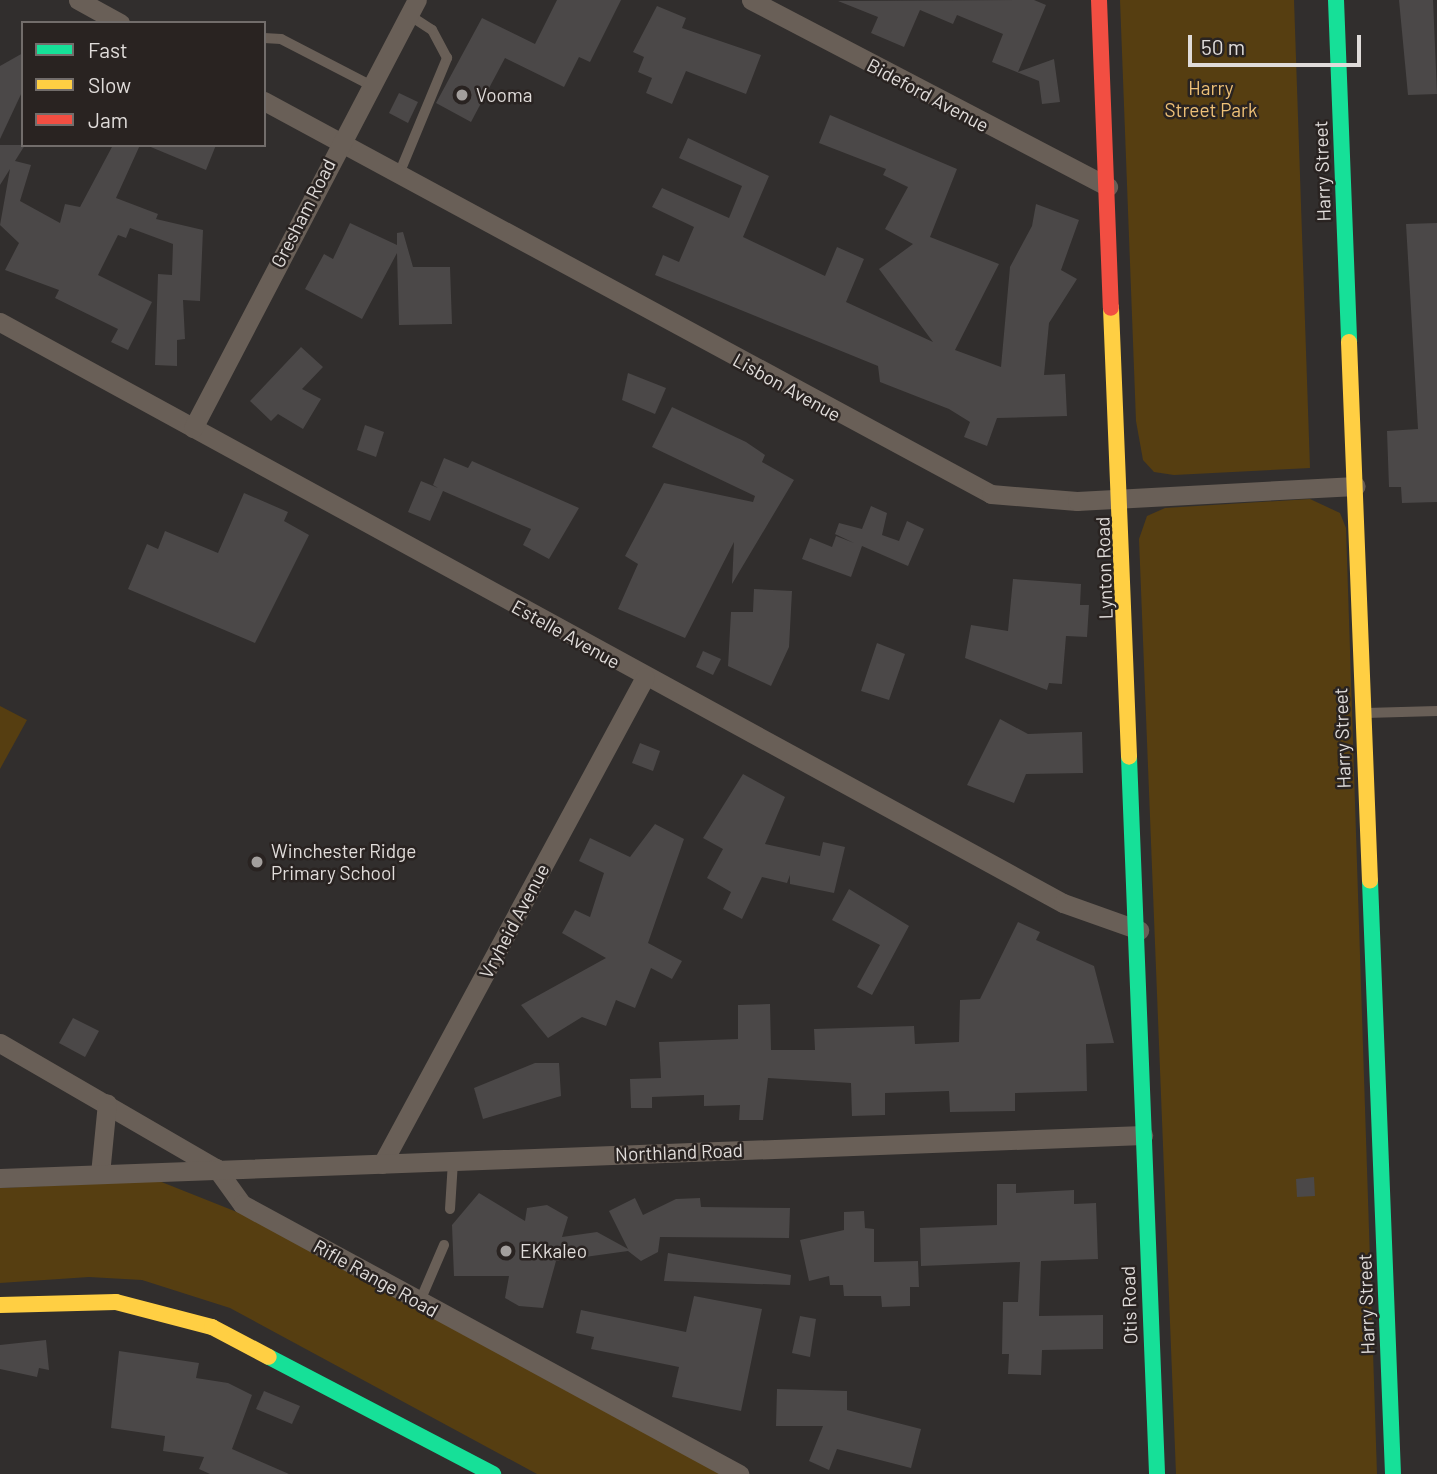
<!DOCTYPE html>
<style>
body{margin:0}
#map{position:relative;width:1437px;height:1474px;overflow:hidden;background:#312e2d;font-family:Barlow,sans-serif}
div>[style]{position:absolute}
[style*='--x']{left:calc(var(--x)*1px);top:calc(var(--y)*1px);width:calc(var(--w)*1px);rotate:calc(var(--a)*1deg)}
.green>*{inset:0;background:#563e11}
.building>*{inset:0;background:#4b4848}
.lane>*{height:10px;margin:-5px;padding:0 5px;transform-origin:5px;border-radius:5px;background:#695f57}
.street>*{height:19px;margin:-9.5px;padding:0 9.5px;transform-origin:9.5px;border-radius:9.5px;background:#695f57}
.fast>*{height:16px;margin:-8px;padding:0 8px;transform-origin:8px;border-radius:8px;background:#16e098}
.slow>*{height:16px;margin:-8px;padding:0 8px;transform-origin:8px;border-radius:8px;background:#ffcf43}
.jam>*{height:16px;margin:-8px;padding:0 8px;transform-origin:8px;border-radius:8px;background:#f24e42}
.dots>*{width:19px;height:19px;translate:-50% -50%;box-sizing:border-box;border:4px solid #292321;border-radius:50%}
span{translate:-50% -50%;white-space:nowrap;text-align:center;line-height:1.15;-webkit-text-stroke:5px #292321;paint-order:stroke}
.park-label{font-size:19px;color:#eec077}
.poi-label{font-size:19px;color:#e0dcda}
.left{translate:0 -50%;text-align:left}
.street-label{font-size:19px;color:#e0dcda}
.legend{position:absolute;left:21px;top:21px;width:245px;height:126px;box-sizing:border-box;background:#292321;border:2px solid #726d6b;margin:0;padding:9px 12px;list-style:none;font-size:21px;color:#e0dcda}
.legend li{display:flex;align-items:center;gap:14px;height:35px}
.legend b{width:35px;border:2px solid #726d6b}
.scale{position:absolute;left:1188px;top:35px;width:173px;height:32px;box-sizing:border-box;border:4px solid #e0dcda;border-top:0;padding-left:9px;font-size:21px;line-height:24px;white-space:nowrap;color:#e0dcda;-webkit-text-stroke:5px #292321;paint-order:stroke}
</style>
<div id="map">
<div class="green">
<div style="clip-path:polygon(1120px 0,1294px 0,1310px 468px,1174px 475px,1154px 472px,1143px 460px,1136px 421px)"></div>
<div style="clip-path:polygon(1310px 499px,1340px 513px,1346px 528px,1377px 1474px,1176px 1474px,1139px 539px,1147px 516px,1165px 508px)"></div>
<div style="clip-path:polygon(0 706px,27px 720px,0 769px)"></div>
<div style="clip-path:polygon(159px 1181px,252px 1218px,722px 1474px,537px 1474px,230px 1308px,142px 1280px,89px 1277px,0 1283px,0 1188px)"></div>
</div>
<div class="building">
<div style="clip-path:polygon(557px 0,621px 0,590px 62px,579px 57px,564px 87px,505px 58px,471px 122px,436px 103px,482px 18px,535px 44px)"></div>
<div style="clip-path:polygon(1034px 0,1046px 5px,1018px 72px,1054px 59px,1060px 102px,1042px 104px,1039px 81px,992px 62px,1003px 34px,957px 15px,953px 24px,920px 10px,904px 47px,871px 33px,878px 17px,838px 1px)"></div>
<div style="clip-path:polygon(1399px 0,1433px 0,1437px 94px,1408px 95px)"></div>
<div style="clip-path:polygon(657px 6px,686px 18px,682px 28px,761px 55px,746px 94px,686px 71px,672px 104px,646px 93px,652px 78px,638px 72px,644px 57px,633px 52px)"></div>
<div style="clip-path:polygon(23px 53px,23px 90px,0 139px,0 66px)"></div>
<div style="clip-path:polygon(399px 93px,418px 102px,408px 123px,389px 113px)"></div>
<div style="clip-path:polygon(830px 115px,957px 169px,930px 237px,999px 264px,955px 350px,1001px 367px,1010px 267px,1032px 226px,1036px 204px,1079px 220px,1061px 270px,1077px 279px,1049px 323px,1044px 375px,1065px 374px,1067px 416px,997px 418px,987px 446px,964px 437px,970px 422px,949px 409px,880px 382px,878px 366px,655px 275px,663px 255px,679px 262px,694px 227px,652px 207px,662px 188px,729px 218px,742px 186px,679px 158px,688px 138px,769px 176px,743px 237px,825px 276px,837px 247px,864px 259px,846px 302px,933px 342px,879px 269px,913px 244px,885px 229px,908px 187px,883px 175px,886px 169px,819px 143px)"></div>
<div style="clip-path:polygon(0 145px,25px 145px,15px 161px,31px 165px,20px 201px,60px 223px,65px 204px,80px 207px,113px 145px,140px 145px,116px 198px,158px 214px,156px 219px,203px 230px,200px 301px,183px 300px,185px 339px,177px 340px,177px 366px,155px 365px,158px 274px,172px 275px,173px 244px,130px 228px,126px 238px,118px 235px,98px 275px,152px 302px,128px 350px,111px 342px,118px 329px,55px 298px,59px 290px,5px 270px,19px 243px,0 225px,10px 169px,0 185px)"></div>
<div style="clip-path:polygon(146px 145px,216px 145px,206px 170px)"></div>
<div style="clip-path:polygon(350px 223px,397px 245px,397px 233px,403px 232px,413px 267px,450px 267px,452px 324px,399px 325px,397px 253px,362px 319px,305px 289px,324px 254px,333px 259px)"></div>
<div style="clip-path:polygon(1437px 223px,1437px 502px,1402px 503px,1401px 487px,1389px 487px,1387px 431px,1418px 429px,1406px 224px)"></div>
<div style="clip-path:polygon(301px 347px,323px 367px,302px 389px,321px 399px,303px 429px,278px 414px,271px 421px,250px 401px)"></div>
<div style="clip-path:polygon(628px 373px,666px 388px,655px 414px,622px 400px)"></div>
<div style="clip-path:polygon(672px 407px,746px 442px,765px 455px,762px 462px,794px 480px,732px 584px,734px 542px,685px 638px,618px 609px,638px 564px,625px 556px,664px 483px,753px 502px,755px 496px,652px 447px)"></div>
<div style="clip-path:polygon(365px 425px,384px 432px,376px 457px,357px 450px)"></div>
<div style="clip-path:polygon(444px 458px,468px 468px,472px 461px,579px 508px,549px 559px,523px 545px,531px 529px,443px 491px,430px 521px,408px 512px,421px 481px,438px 488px,433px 485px)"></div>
<div style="clip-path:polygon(244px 493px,288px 512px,284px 521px,309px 535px,255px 643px,128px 589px,147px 544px,158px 549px,165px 531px,218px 553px)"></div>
<div style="clip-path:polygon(871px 506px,887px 513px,882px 535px,899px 541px,907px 521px,924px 529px,908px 566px,862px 546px,851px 577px,802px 559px,810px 538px,832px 547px,836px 536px,854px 543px,835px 534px,839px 523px,862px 529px)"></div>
<div style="clip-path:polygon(1013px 579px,1081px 584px,1080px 605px,1089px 605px,1087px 637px,1066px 636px,1062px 684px,1049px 683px,1047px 690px,965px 658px,971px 625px,1008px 631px)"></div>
<div style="clip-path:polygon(754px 589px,792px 591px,789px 647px,771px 686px,728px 666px,731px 612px,753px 612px)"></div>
<div style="clip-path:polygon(877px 643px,905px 654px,889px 700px,861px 691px)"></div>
<div style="clip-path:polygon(703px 651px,721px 659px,713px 675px,696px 667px)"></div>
<div style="clip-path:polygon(1000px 719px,1028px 734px,1082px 732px,1083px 773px,1026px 774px,1014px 803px,967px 785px)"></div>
<div style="clip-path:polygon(640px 743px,660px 751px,653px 771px,632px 763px)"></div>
<div style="clip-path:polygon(743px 774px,785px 797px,765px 844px,820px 856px,823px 842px,845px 847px,834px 893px,790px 884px,790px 875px,787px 883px,762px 877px,742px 919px,723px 909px,731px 892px,707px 878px,723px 849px,703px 838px)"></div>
<div style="clip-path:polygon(655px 824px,684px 839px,648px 943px,682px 961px,672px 979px,651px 968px,635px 1008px,616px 1000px,606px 1026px,582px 1017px,548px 1038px,521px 1005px,606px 958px,562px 933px,575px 910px,590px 917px,604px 873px,579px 861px,590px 838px,630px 857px)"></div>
<div style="clip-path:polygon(849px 889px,909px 926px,872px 995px,857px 987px,880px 945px,832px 920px)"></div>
<div style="clip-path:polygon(1018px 922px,1040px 932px,1036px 940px,1094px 966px,1114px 1043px,1086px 1044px,1087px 1091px,1015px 1093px,1015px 1111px,950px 1112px,949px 1091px,885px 1093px,885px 1115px,852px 1116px,851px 1083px,768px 1078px,763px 1120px,739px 1120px,740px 1105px,704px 1106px,704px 1095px,652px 1097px,652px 1108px,631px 1108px,630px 1079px,661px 1078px,659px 1042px,738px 1039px,738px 1005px,770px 1004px,771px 1050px,815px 1050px,814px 1029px,914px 1026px,915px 1044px,959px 1042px,960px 1000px,980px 999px)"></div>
<div style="clip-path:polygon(73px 1018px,99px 1031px,85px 1057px,59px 1043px)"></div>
<div style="clip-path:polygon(535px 1063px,559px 1063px,561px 1096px,483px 1119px,474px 1088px)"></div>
<div style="clip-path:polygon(1314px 1177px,1315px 1196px,1297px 1197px,1296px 1179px)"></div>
<div style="clip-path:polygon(997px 1184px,1016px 1184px,1016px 1193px,1074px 1190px,1074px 1204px,1096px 1203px,1098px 1259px,1041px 1261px,1039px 1316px,1103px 1315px,1103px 1349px,1042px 1350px,1041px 1375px,1008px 1374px,1009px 1354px,1002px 1354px,1003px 1302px,1018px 1302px,1020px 1262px,921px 1266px,920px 1228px,997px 1225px)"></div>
<div style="clip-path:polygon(479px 1193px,525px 1221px,527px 1208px,547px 1205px,568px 1217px,562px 1237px,597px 1232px,628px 1249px,609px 1211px,635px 1198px,643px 1215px,676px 1199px,700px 1198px,701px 1207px,790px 1208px,789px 1238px,660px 1237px,658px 1252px,641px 1261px,628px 1251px,556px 1261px,543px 1308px,519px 1306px,505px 1298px,509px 1276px,454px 1276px,452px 1225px)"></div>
<div style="clip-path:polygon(864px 1211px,865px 1228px,874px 1229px,874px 1262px,918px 1261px,919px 1287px,910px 1287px,910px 1306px,882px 1307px,881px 1296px,844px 1296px,843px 1285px,830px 1285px,829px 1276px,809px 1281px,800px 1240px,844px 1230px,844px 1212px)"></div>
<div style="clip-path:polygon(668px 1253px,791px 1275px,790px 1285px,664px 1281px)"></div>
<div style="clip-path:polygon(694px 1296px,762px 1309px,741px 1411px,672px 1397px,679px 1367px,591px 1349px,594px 1337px,576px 1333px,581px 1310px,686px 1332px)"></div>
<div style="clip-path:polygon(800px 1316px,816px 1319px,810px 1357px,792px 1353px)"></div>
<div style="clip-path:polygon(46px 1340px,49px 1370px,39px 1368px,37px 1377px,0 1369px,0 1345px)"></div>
<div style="clip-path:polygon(119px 1351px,199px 1363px,196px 1378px,228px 1383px,252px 1395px,232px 1449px,289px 1474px,210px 1474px,199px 1469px,204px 1457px,163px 1451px,165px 1436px,111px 1428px)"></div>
<div style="clip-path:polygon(777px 1389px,847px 1391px,847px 1410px,921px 1429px,911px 1468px,837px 1449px,829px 1470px,809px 1461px,823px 1426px,776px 1426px)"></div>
<div style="clip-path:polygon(264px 1391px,300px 1406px,292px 1424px,256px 1409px)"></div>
</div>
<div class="lane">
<div style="--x:264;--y:38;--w:17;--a:3"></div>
<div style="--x:281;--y:39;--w:100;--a:27.3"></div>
<div style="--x:399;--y:174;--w:126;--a:-67.5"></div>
<div style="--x:447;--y:58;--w:32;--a:-118"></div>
<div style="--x:432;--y:30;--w:27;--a:-147"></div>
<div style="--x:1366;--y:713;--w:71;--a:-1.6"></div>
<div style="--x:450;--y:1209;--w:48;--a:-86.4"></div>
<div style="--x:420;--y:1301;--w:61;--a:-66.8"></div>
</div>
<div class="street">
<div style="--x:78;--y:0;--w:48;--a:28.7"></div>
<div style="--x:751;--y:0;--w:403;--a:27.6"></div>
<div style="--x:264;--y:101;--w:826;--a:28.39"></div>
<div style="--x:991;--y:494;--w:86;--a:4.7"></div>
<div style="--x:1077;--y:501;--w:279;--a:-3.1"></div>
<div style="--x:0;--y:322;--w:1211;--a:28.66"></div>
<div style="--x:1063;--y:903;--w:81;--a:19.6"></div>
<div style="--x:193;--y:428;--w:483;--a:-62.4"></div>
<div style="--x:0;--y:1043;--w:250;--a:30.1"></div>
<div style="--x:382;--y:1164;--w:553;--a:-61.63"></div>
<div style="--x:216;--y:1168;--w:44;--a:54.2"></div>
<div style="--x:242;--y:1204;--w:566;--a:28.51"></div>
<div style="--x:100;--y:1174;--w:71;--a:-84.4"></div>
<div style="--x:0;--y:1178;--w:1144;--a:-2.15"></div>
</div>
<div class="fast">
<div style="--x:1336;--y:0;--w:342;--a:87.8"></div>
<div style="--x:1129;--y:757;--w:718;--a:87.76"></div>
<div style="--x:1370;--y:881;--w:593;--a:87.78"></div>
<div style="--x:269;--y:1357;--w:253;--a:27.6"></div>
</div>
<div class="slow">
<div style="--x:1111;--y:308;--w:449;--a:87.7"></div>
<div style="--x:1349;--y:342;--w:539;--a:87.77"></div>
<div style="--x:0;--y:1305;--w:116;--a:-1.5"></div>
<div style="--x:116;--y:1302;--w:99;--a:14.6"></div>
<div style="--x:212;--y:1327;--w:64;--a:27.8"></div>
</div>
<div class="jam">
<div style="--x:1099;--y:0;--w:308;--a:87.8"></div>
</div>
<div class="dots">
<div style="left:462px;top:95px;background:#a39f9d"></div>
<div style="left:257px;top:862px;background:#a39f9d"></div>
<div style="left:506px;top:1251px;background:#a39f9d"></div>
</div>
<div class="park-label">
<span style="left:1211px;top:99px">Harry<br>Street Park</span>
</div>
<div class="poi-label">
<span class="left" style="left:476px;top:95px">Vooma</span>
<span class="left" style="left:271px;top:862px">Winchester Ridge<br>Primary School</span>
<span class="left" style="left:520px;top:1251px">EKkaleo</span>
</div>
<div class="street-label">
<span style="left:928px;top:95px;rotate:28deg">Bideford Avenue</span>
<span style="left:1322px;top:171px;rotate:-92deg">Harry Street</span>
<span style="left:303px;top:213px;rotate:-63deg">Gresham Road</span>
<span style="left:787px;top:387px;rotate:29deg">Lisbon Avenue</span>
<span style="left:1104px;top:568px;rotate:-92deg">Lynton Road</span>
<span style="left:566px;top:634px;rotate:29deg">Estelle Avenue</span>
<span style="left:1342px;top:738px;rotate:-92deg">Harry Street</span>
<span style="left:514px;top:921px;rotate:-62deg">Vryheid Avenue</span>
<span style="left:679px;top:1152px;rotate:-2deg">Northland Road</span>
<span style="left:376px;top:1278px;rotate:29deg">Rifle Range Road</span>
<span style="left:1366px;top:1304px;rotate:-92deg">Harry Street</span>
<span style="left:1129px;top:1305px;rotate:-92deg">Otis Road</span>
</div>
<ul class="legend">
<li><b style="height:9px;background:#16e098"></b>Fast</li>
<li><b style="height:9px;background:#ffcf43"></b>Slow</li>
<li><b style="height:9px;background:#f24e42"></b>Jam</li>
</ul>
<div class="scale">50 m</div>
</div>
